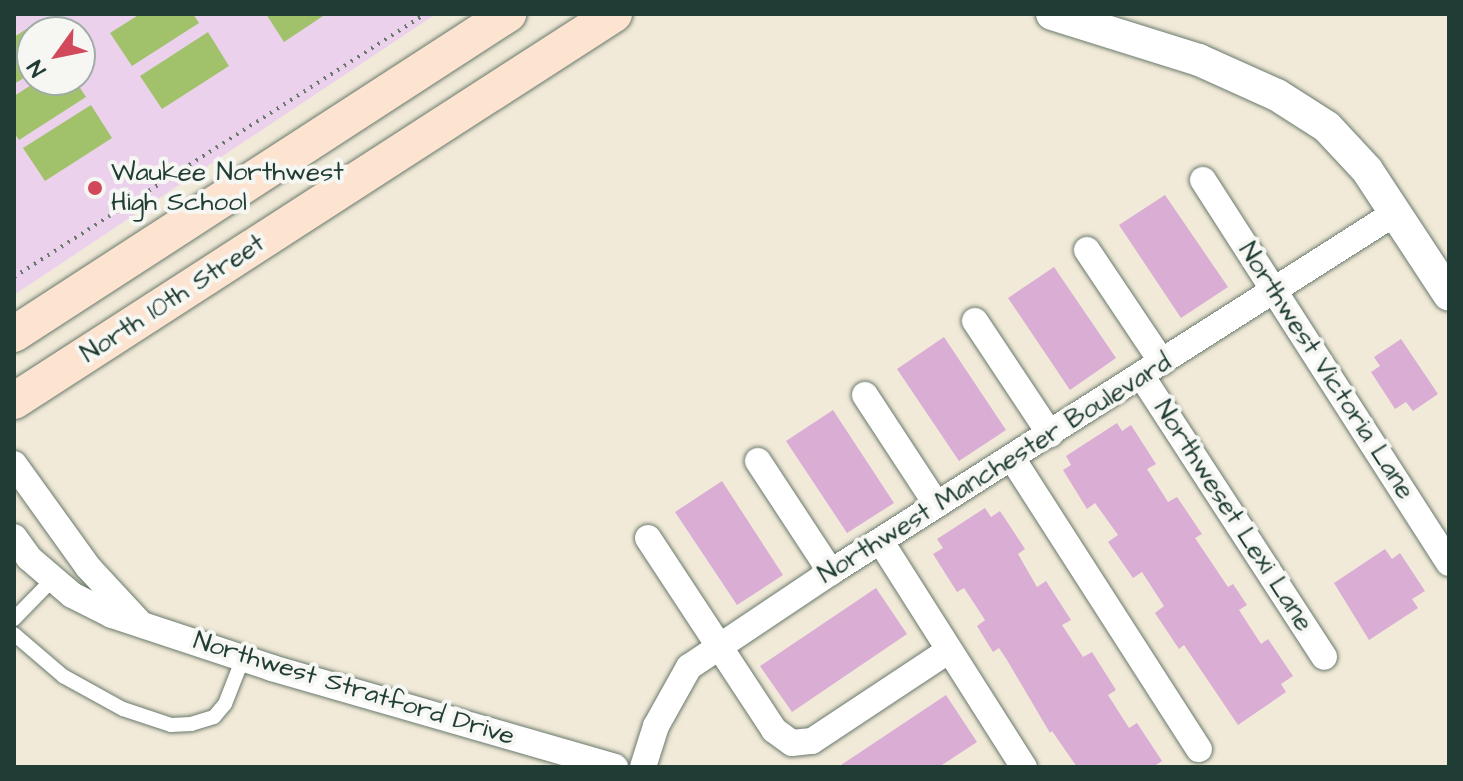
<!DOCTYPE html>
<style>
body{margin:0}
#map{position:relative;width:1463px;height:781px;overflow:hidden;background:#f2ead8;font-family:"Architects Daughter",sans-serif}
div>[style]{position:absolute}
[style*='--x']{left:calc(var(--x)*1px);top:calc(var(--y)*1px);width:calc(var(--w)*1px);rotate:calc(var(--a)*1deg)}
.built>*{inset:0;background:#ebd1ec}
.green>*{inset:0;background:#a1c26b}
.building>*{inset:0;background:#daadd5}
.path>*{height:4px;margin-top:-2px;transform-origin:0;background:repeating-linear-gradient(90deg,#697a6d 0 2px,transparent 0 8px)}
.roads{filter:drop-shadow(0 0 2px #697a6d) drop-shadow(0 0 2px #697a6d)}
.service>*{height:14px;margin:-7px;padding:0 7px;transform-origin:7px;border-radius:7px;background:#fff}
.minor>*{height:26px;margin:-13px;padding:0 13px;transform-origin:13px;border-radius:13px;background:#fff}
.tertiary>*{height:32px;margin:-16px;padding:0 16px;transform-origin:16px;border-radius:16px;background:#fff}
.secondary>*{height:36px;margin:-18px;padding:0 18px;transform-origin:18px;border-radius:18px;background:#fde4d1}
.dots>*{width:22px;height:22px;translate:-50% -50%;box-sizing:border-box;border:4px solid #f6f6f2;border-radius:50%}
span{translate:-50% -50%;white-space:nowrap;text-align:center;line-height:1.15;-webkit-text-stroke:8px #f6f6f2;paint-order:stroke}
.poi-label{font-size:26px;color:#1f3d34}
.left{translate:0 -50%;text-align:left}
.street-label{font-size:26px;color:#1f3d34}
.frame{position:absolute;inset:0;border:16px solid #1f3d34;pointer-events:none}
.north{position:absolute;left:16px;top:16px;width:80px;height:80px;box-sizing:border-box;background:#f6f6f2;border:2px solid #a0aca6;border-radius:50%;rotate:237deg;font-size:22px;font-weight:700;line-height:32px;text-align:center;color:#1f3d34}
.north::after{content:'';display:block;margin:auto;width:28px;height:36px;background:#d1495b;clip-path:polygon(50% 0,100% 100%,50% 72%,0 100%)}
</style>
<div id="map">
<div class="built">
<div style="clip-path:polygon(evenodd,14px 14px,436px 14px,14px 295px,14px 14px,32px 32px,80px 32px,80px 80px,32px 80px,32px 32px)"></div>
</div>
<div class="green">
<div style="clip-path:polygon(140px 14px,193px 14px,199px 23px,132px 66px,110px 33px)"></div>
<div style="clip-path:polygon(266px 14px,326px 14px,284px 42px)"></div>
<div style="clip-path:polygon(37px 22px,43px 32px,32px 32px,32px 73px,14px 84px,14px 37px)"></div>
<div style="clip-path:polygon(208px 32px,229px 66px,162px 109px,140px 76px)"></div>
<div style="clip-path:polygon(39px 80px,75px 80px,86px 97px,19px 140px,14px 133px,14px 96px)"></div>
<div style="clip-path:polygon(91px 105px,112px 138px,45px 181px,23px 148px)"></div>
</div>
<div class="building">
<div style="clip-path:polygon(1165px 195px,1228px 287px,1181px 318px,1119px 225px)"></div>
<div style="clip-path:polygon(1054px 267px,1116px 358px,1070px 390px,1008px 298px)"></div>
<div style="clip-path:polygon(944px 337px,1006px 430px,959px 461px,897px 369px)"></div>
<div style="clip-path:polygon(1401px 339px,1438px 394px,1413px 411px,1406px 402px,1395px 409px,1371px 372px,1380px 366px,1374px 357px)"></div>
<div style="clip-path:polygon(833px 410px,894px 503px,847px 533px,786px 441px)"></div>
<div style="clip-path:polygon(1117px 423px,1122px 431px,1131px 425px,1156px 464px,1147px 469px,1168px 502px,1177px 497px,1202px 534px,1195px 538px,1228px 587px,1233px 584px,1247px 605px,1239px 610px,1261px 644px,1268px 639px,1293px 676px,1281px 684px,1286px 692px,1238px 725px,1184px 645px,1179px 649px,1155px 613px,1164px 606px,1142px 572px,1133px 578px,1108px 542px,1118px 535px,1095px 503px,1087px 509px,1063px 470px,1071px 465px,1066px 456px)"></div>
<div style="clip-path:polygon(722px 481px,783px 575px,737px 605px,675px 512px)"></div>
<div style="clip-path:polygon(985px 508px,991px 517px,1000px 511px,1025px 549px,1018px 554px,1037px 587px,1046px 581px,1071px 620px,1062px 625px,1083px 657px,1092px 652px,1116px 690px,1108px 695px,1129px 728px,1137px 723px,1162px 761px,1153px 767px,1077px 767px,1052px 731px,1050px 733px,1007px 660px,999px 648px,993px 652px,977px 626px,985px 620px,964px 588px,957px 592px,933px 554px,943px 548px,937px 539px)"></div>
<div style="clip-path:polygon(1385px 549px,1392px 559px,1400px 553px,1425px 591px,1412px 599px,1418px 608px,1369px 640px,1334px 583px)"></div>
<div style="clip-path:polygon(876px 588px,907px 634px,792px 712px,760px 666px)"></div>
<div style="clip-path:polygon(946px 695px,977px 742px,939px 767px,838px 767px)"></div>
</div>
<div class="path">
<div style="--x:14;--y:277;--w:489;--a:-32.6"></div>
</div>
<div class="roads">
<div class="service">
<div style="--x:14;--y:619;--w:56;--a:-45.7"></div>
<div style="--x:14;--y:634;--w:65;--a:40.6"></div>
<div style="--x:63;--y:676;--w:68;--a:28.8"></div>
<div style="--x:123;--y:709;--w:51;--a:18.4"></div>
<div style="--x:171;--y:725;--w:20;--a:-3"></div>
<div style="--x:191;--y:724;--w:24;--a:-17"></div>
<div style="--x:214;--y:717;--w:17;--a:-50"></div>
<div style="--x:225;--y:704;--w:49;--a:-68.6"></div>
</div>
<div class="minor">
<div style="--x:1203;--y:180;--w:455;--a:57.3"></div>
<div style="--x:1087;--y:250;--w:135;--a:56.2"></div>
<div style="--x:975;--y:321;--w:136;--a:56.4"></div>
<div style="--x:1141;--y:375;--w:336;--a:57"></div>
<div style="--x:865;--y:395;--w:131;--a:56.8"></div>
<div style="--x:1012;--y:458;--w:346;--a:57.3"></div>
<div style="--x:758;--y:461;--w:133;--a:56.7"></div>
<div style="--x:14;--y:464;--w:127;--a:54.3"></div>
<div style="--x:88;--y:567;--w:74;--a:47.2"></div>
<div style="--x:14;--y:537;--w:26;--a:54"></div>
<div style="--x:29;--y:558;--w:57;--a:40.7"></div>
<div style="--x:72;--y:595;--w:45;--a:26.6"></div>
<div style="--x:112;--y:615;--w:169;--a:18.3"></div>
<div style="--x:272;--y:668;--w:357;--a:16.1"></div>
<div style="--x:648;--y:538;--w:230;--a:56.7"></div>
<div style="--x:774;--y:730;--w:22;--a:36"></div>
<div style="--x:792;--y:743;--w:20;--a:-6"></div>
<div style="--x:812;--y:741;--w:163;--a:-33.5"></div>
<div style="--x:881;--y:542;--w:267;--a:57.6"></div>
<div style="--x:643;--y:767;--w:43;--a:-72.4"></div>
<div style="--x:656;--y:726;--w:68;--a:-60.8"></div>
<div style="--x:689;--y:667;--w:171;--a:-33.8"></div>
<div style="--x:831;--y:572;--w:669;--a:-32.48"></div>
</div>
<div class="tertiary">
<div style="--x:1052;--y:14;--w:154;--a:17.4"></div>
<div style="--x:1199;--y:60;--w:85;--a:24.2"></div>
<div style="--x:1277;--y:95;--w:59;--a:32.6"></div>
<div style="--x:1327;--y:127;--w:59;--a:47.1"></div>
<div style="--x:1367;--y:170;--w:149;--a:56.7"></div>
</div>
<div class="secondary">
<div style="--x:14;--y:334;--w:589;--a:-32.93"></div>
<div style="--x:14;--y:401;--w:714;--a:-32.82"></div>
</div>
</div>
<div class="dots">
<div style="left:95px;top:188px;background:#d1495b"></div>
</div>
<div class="poi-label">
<span class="left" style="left:111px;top:188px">Waukee Northwest<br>High School</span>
</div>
<div class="street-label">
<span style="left:173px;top:299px;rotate:-33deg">North 10th Street</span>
<span style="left:1326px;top:371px;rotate:57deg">Northwest Victoria Lane</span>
<span style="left:995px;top:469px;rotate:-32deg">Northwest Manchester Boulevard</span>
<span style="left:1233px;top:516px;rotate:57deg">Northweset Lexi Lane</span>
<span style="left:354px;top:689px;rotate:17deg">Northwest Stratford Drive</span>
</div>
<div class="frame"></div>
<div class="north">N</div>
</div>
